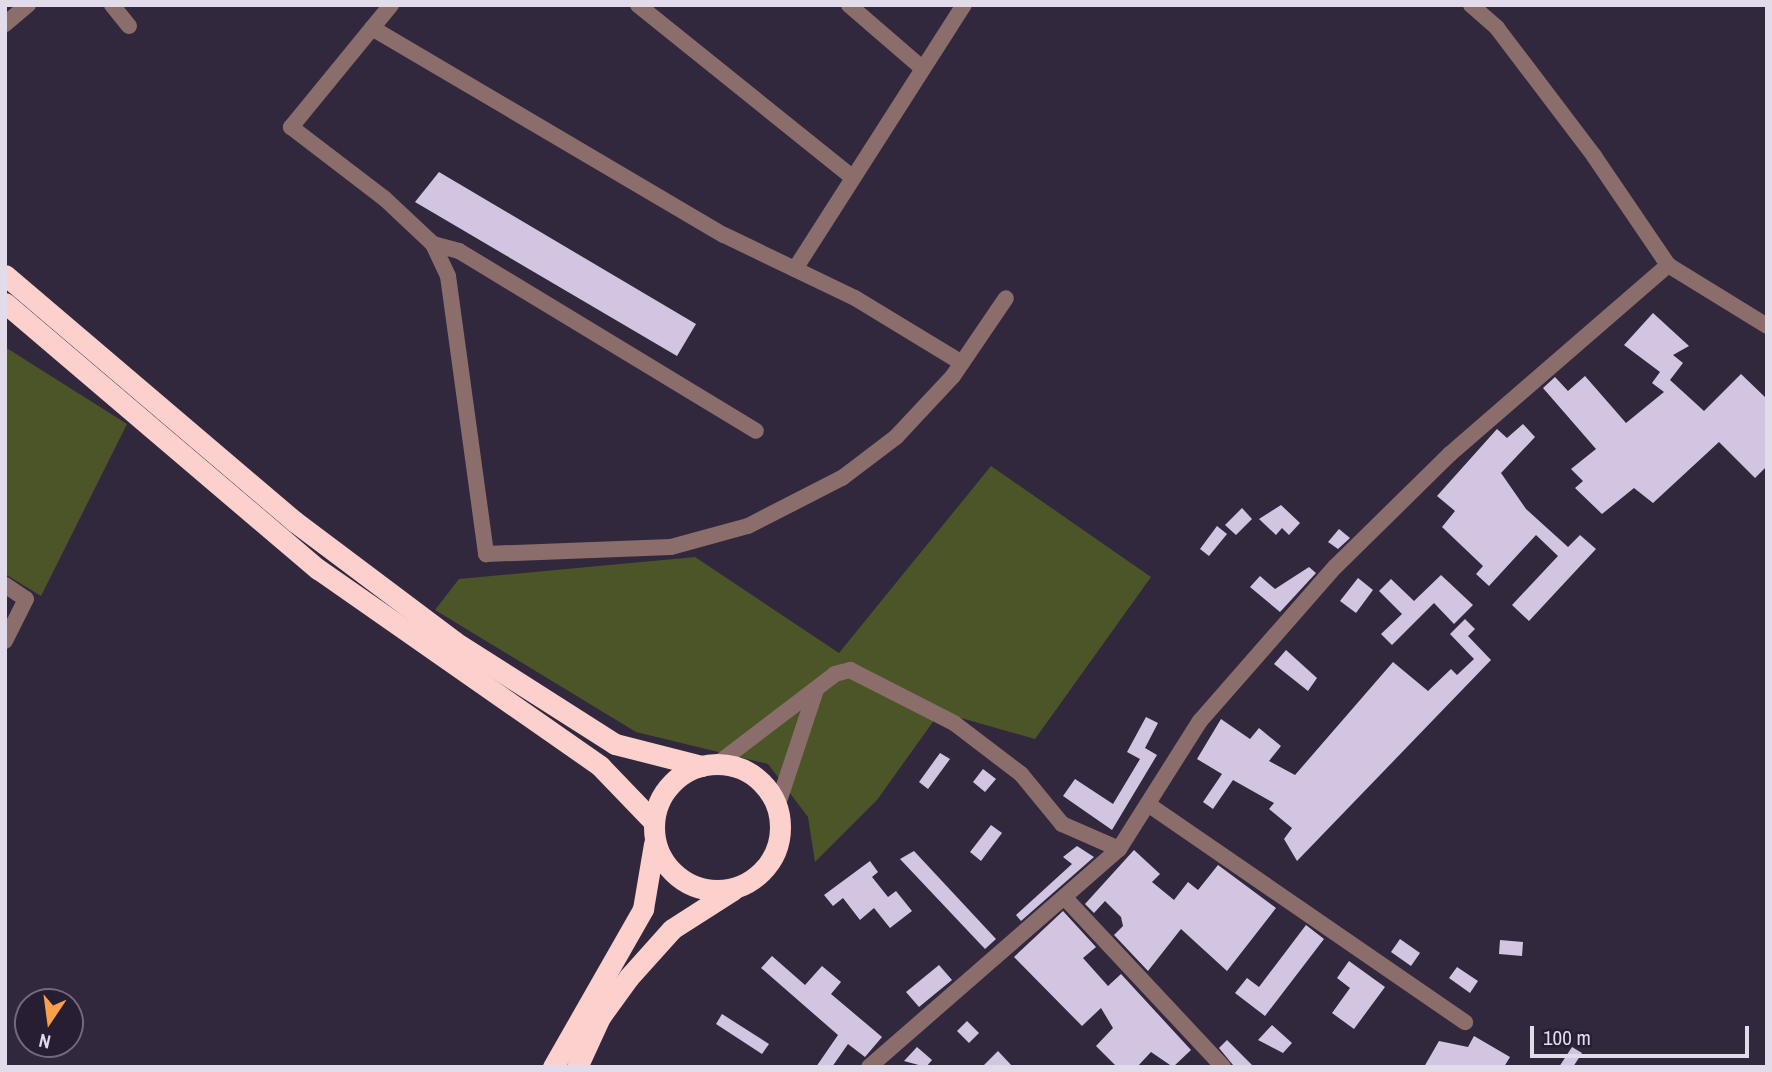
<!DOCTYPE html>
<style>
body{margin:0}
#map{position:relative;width:1772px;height:1072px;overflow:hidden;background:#32283e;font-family:"Archivo Narrow",sans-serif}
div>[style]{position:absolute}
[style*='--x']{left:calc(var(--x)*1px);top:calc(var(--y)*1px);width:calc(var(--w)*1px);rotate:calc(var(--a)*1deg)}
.green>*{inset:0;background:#4b5528}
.building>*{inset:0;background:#d1c5e1}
.minor>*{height:16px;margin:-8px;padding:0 8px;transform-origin:8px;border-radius:8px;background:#8b6e6c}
.highway>*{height:21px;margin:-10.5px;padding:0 10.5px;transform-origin:10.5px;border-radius:10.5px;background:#fbd0cd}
.highway>.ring{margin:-10.5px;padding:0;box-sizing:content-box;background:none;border:21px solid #fbd0cd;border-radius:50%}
span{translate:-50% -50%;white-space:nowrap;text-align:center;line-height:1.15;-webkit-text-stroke:7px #281e33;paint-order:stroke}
.frame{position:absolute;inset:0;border:7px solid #e1dbea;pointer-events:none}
.north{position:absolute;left:14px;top:988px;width:70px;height:70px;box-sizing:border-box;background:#281e33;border:2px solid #726a7c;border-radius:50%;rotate:193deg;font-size:19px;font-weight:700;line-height:28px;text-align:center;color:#e1dbea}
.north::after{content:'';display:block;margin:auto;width:24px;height:32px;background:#f9a04c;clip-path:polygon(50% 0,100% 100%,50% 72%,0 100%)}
.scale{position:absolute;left:1530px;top:1026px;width:219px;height:32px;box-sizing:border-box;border:4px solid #e1dbea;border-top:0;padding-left:9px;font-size:21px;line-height:24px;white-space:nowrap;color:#e1dbea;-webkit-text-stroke:5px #281e33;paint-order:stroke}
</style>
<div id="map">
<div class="green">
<div style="clip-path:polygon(5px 347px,127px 424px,41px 596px,5px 574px)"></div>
<div style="clip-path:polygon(991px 466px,1151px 577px,1035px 739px,940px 712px,877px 800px,815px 862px,808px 817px,768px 764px,636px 732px,435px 610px,459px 579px,695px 557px,839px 653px)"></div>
</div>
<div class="building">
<div style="clip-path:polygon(439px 172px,696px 324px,677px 356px,415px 202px)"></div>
<div style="clip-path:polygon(1653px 313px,1689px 346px,1673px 355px,1683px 363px,1670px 380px,1704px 411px,1741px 374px,1767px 399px,1767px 466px,1755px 478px,1719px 442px,1653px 503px,1634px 488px,1602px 514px,1575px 488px,1583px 481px,1571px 469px,1596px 449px,1543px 388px,1555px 377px,1568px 391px,1585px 376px,1626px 423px,1664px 392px,1652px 383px,1660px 372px,1624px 345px)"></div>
<div style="clip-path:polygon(1523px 424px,1535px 437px,1501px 473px,1526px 509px,1568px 547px,1580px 535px,1596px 549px,1529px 621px,1512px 605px,1558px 556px,1536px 535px,1489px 586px,1476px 574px,1483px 566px,1442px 527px,1455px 511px,1437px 496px,1497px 429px,1507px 438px)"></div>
<div style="clip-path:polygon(1281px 505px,1300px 523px,1289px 535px,1282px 528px,1276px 535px,1259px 519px)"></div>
<div style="clip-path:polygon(1242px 508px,1252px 519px,1236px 535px,1225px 525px)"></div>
<div style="clip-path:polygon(1217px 526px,1227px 534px,1209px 556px,1200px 549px)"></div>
<div style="clip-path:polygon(1339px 529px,1350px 538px,1338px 549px,1328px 542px)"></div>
<div style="clip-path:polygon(1309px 567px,1316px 573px,1280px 612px,1250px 587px,1260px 576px,1275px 589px)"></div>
<div style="clip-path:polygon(1441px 575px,1473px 605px,1454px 624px,1434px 603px,1392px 645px,1381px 634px,1402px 614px,1379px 591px,1391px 579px,1414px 601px)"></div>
<div style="clip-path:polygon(1358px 578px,1373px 590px,1356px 613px,1340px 601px)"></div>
<div style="clip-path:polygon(1465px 619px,1475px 629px,1468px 636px,1491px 660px,1297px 861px,1284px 839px,1292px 828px,1269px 809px,1274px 803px,1233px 780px,1213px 809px,1203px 802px,1222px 774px,1197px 759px,1221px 719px,1250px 739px,1259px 728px,1281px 746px,1269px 761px,1295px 775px,1393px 662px,1428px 691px,1451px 669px,1457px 675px,1474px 659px,1450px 634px)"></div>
<div style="clip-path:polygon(1286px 650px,1317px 678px,1308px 691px,1274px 664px)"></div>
<div style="clip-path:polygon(1146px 717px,1158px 723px,1145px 748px,1157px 755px,1112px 830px,1063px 796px,1075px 779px,1113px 804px,1140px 759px,1127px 752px)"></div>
<div style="clip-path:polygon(940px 753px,950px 759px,928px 789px,919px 782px)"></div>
<div style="clip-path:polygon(983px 769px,996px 779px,985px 792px,973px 782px)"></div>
<div style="clip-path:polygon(991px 825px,1002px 833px,981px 861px,970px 852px)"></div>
<div style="clip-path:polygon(1077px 846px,1094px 857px,1021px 921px,1016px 915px,1072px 864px,1063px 857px)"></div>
<div style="clip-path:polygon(1134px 850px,1160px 874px,1152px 882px,1174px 900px,1188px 882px,1198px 890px,1218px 865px,1276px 908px,1227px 971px,1181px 929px,1148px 971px,1114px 935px,1123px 926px,1121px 917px,1105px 901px,1094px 913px,1085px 904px)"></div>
<div style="clip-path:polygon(914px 851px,996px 939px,985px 949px,900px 859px)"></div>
<div style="clip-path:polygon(870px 861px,878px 872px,872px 877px,888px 897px,896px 891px,912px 911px,890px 928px,874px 908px,860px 920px,843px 898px,833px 906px,824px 895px)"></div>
<div style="clip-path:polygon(1063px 911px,1096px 947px,1083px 958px,1108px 986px,1121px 974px,1191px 1050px,1173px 1067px,1151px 1052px,1137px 1067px,1117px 1067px,1096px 1046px,1113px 1028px,1101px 1008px,1082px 1026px,1014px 957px)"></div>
<div style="clip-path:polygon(1306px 925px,1324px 939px,1265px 1016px,1235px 993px,1247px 978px,1259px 987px)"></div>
<div style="clip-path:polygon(1400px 939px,1420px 953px,1411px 966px,1391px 952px)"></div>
<div style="clip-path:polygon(1500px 940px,1523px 942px,1522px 956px,1499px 954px)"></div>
<div style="clip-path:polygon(772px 956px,805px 985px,822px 966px,841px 982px,831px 994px,882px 1037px,865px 1057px,848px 1044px,832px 1067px,816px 1067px,838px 1035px,761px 968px)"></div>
<div style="clip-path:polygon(1349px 961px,1385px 987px,1354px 1029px,1332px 1013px,1350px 988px,1337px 978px)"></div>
<div style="clip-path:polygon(939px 965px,952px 980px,919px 1007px,906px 992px)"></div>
<div style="clip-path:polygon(1457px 967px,1478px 981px,1470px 993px,1449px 978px)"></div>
<div style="clip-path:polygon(722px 1014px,769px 1044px,762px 1054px,716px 1024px)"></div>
<div style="clip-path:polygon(967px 1021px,979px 1033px,969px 1043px,957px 1031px)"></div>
<div style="clip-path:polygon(1272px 1025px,1292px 1043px,1283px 1053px,1258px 1040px)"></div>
<div style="clip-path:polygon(1474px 1036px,1510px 1057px,1504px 1067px,1424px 1067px,1439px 1041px,1468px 1047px)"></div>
<div style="clip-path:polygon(1227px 1040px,1254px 1067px,1233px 1065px,1219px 1048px)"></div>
<div style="clip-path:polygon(917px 1047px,932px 1060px,926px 1067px,904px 1061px)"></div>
<div style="clip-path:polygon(1572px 1047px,1582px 1053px,1573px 1067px,1559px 1067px)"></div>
<div style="clip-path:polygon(998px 1051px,1013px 1067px,982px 1067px)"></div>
</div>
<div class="minor">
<div style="--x:112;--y:5;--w:27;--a:51"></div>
<div style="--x:391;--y:5;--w:158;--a:129.3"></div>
<div style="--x:291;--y:127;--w:117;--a:37.4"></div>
<div style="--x:384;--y:198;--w:67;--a:43.2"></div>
<div style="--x:433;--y:244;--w:35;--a:65"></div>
<div style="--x:448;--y:276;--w:281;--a:82.2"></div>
<div style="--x:486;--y:554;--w:185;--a:-2.2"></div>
<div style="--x:671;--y:547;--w:80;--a:-15.3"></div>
<div style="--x:748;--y:526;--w:106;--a:-27.1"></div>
<div style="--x:842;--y:478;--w:68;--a:-37.2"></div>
<div style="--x:896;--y:437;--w:83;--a:-46.9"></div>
<div style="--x:953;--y:376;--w:94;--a:-55.8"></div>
<div style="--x:638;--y:5;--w:273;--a:38.8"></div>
<div style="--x:849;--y:5;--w:96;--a:40.8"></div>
<div style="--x:1471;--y:5;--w:35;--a:41"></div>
<div style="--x:1497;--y:28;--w:161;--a:52.8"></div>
<div style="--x:1594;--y:156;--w:132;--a:55.8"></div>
<div style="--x:1668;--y:265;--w:116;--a:31.6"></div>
<div style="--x:5;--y:24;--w:30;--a:-40"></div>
<div style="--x:372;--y:28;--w:408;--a:30.5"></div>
<div style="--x:724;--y:235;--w:145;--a:25.7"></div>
<div style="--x:855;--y:298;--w:125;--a:31.3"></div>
<div style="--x:433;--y:244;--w:27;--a:15"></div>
<div style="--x:459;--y:251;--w:347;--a:31.2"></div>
<div style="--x:795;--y:269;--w:313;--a:-57.4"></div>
<div style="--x:5;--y:585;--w:25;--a:34"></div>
<div style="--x:26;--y:599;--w:47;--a:116.6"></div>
<div style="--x:717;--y:764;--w:148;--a:-37.3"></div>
<div style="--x:835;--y:674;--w:16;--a:-15"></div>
<div style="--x:850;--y:670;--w:117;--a:27"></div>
<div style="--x:954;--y:723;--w:84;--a:37.3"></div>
<div style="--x:1021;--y:774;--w:65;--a:50.6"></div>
<div style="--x:1062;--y:824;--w:62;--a:23.7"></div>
<div style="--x:777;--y:807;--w:123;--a:-71.6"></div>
<div style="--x:1152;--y:807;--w:380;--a:34.5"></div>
<div style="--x:1066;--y:899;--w:230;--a:46.9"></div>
<div style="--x:869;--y:1067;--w:332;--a:-41.1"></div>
<div style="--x:1119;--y:849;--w:151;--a:-57.7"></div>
<div style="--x:1200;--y:721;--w:205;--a:-48.8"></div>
<div style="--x:1335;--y:567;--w:161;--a:-44.5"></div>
<div style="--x:1450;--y:454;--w:289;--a:-40.9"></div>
</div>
<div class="highway">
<div style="--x:5;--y:275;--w:380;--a:40.4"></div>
<div style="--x:294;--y:521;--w:201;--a:36.9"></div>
<div style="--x:455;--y:642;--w:190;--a:32.5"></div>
<div style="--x:615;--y:744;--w:89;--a:14.3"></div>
<div style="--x:5;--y:303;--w:411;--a:40.4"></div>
<div style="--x:318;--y:569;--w:344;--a:34.9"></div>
<div style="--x:600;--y:766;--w:76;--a:46.1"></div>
<div class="ring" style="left:654px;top:764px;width:105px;height:105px"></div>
<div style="--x:553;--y:1067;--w:182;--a:-60.3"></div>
<div style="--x:643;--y:909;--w:66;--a:-80.4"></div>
<div style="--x:577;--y:1067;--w:55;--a:-65.3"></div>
<div style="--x:600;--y:1017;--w:49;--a:-54.1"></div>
<div style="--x:629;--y:977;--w:64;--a:-48.1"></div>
<div style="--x:672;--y:929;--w:72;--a:-32.6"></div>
</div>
<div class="frame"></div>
<div class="north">N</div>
<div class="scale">100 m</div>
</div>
